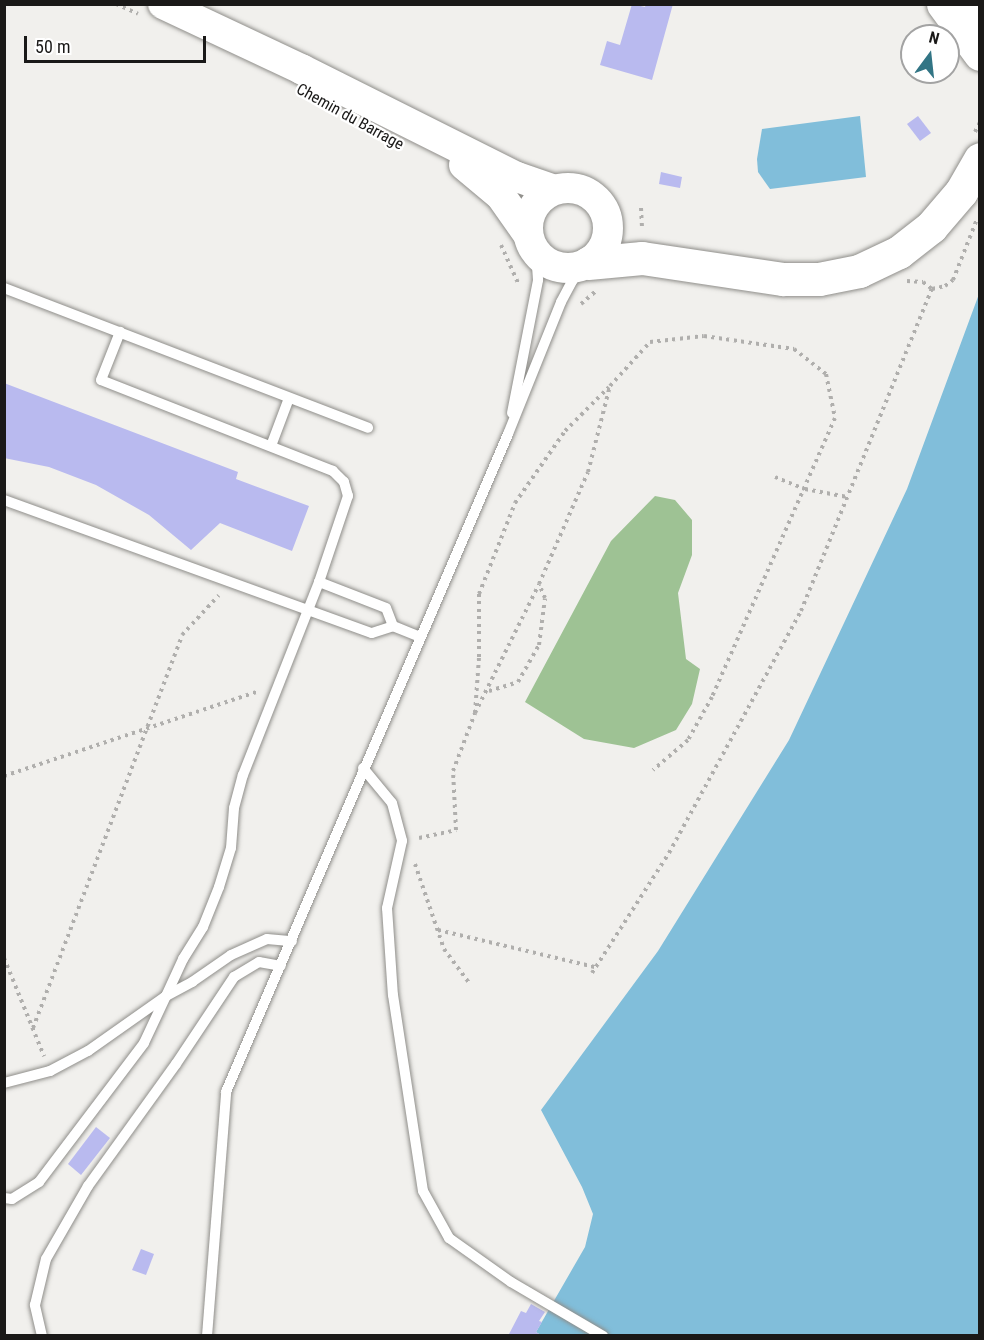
<!DOCTYPE html>
<style>
body{margin:0}
#map{position:relative;width:984px;height:1340px;overflow:hidden;background:#f1f0ed;font-family:"Roboto Condensed",sans-serif}
div>[style]{position:absolute}
[style*='--x']{left:calc(var(--x)*1px);top:calc(var(--y)*1px);width:calc(var(--w)*1px);rotate:calc(var(--a)*1deg)}
.forest>*{inset:0;background:#9ec294}
.water>*{inset:0;background:#81beda}
.building>*{inset:0;background:#b9baef}
.path>*{height:4px;margin-top:-2px;transform-origin:0;background:repeating-linear-gradient(90deg,#b0afad 0 3px,transparent 0 7.5px)}
.roads{filter:drop-shadow(0 0 2px #8f8e8a) drop-shadow(0 0 2px #8f8e8a)}
.lane>*{height:10px;margin:-5px;padding:0 5px;transform-origin:5px;border-radius:5px;background:#fff}
.secondary>*{height:30px;margin:-15px;padding:0 15px;transform-origin:15px;border-radius:15px;background:#fff}
.secondary>.ring{margin:-15px;padding:0;box-sizing:content-box;background:none;border:30px solid #fff;border-radius:50%}
.highway>*{height:33px;margin:-16.5px;padding:0 16.5px;transform-origin:16.5px;border-radius:16.5px;background:#fff}
span{translate:-50% -50%;white-space:nowrap;text-align:center;line-height:1.15;-webkit-text-stroke:4.5px #fff;paint-order:stroke}
.street-label{font-size:16px;color:#1a1918}
.frame{position:absolute;inset:0;border:6px solid #1a1918;pointer-events:none}
.north{position:absolute;left:900px;top:24px;width:60px;height:60px;box-sizing:border-box;background:#fff;border:2px solid #a3a3a3;border-radius:50%;rotate:15deg;font-size:16px;font-weight:700;line-height:24px;text-align:center;color:#1a1918}
.north::after{content:'';display:block;margin:auto;width:21px;height:27px;background:#327585;clip-path:polygon(50% 0,100% 100%,50% 72%,0 100%)}
.scale{position:absolute;left:24px;top:36px;width:182px;height:27px;box-sizing:border-box;border:3px solid #1a1918;border-top:0;padding-left:8px;font-size:18px;line-height:21px;white-space:nowrap;color:#1a1918;-webkit-text-stroke:4px #fff;paint-order:stroke}
</style>
<div id="map">
<div class="forest">
<div style="clip-path:polygon(655px 496px,675px 500px,692px 520px,692px 555px,678px 593px,686px 659px,700px 669px,692px 704px,676px 730px,634px 748px,584px 739px,525px 702px,611px 541px)"></div>
</div>
<div class="water">
<div style="clip-path:polygon(860px 116px,866px 177px,770px 189px,758px 172px,757px 159px,762px 129px)"></div>
<div style="clip-path:polygon(979px 294px,979px 1335px,542px 1336px,536px 1332px,585px 1247px,593px 1214px,582px 1187px,541px 1110px,658px 951px,789px 740px,907px 489px)"></div>
</div>
<div class="building">
<div style="clip-path:polygon(632px 4px,645px 7px,646px 4px,673px 4px,652px 80px,600px 65px,607px 41px,620px 45px)"></div>
<div style="clip-path:polygon(918px 116px,931px 133px,920px 141px,907px 124px)"></div>
<div style="clip-path:polygon(661px 172px,682px 177px,680px 188px,659px 184px)"></div>
<div style="clip-path:polygon(4px 383px,238px 472px,236px 479px,309px 506px,292px 551px,220px 523px,191px 550px,149px 515px,96px 485px,49px 467px,4px 458px)"></div>
<div style="clip-path:polygon(96px 1127px,110px 1138px,81px 1175px,68px 1164px)"></div>
<div style="clip-path:polygon(141px 1249px,154px 1254px,146px 1275px,132px 1270px)"></div>
<div style="clip-path:polygon(531px 1304px,545px 1312px,539px 1321px,542px 1322px,536px 1332px,542px 1336px,508px 1336px,521px 1311px,526px 1313px)"></div>
</div>
<div class="path">
<div style="--x:116;--y:4;--w:24;--a:24"></div>
<div style="--x:975;--y:132;--w:11;--a:-63"></div>
<div style="--x:641;--y:208;--w:22;--a:87"></div>
<div style="--x:501;--y:245;--w:44;--a:65.8"></div>
<div style="--x:907;--y:281;--w:16;--a:4"></div>
<div style="--x:923;--y:282;--w:11;--a:38"></div>
<div style="--x:932;--y:289;--w:13;--a:-13"></div>
<div style="--x:945;--y:286;--w:10;--a:-37"></div>
<div style="--x:953;--y:280;--w:66;--a:-68.5"></div>
<div style="--x:581;--y:304;--w:20;--a:-41"></div>
<div style="--x:775;--y:477;--w:32;--a:22"></div>
<div style="--x:805;--y:489;--w:43;--a:10.8"></div>
<div style="--x:489;--y:691;--w:30;--a:-17"></div>
<div style="--x:518;--y:682;--w:43;--a:-60.4"></div>
<div style="--x:539;--y:645;--w:47;--a:-82.7"></div>
<div style="--x:545;--y:598;--w:15;--a:-113"></div>
<div style="--x:475;--y:713;--w:144;--a:-63.6"></div>
<div style="--x:539;--y:584;--w:122;--a:-66.4"></div>
<div style="--x:588;--y:472;--w:89;--a:-75.7"></div>
<div style="--x:610;--y:386;--w:59;--a:-47.7"></div>
<div style="--x:650;--y:342;--w:54;--a:-6.3"></div>
<div style="--x:704;--y:336;--w:91;--a:8.2"></div>
<div style="--x:794;--y:349;--w:41;--a:38"></div>
<div style="--x:826;--y:374;--w:45;--a:78.4"></div>
<div style="--x:835;--y:418;--w:305;--a:113.8"></div>
<div style="--x:712;--y:697;--w:49;--a:119.2"></div>
<div style="--x:688;--y:740;--w:46;--a:139.4"></div>
<div style="--x:4;--y:776;--w:267;--a:-18.4"></div>
<div style="--x:419;--y:838;--w:38;--a:-12"></div>
<div style="--x:456;--y:830;--w:59;--a:-92.9"></div>
<div style="--x:453;--y:771;--w:62;--a:-69.2"></div>
<div style="--x:475;--y:713;--w:56;--a:-85.9"></div>
<div style="--x:479;--y:657;--w:63;--a:-90"></div>
<div style="--x:479;--y:594;--w:98;--a:-68.4"></div>
<div style="--x:515;--y:503;--w:88;--a:-55.2"></div>
<div style="--x:565;--y:431;--w:62;--a:-45"></div>
<div style="--x:415;--y:864;--w:90;--a:71.2"></div>
<div style="--x:444;--y:949;--w:44;--a:53.4"></div>
<div style="--x:438;--y:930;--w:161;--a:13.3"></div>
<div style="--x:4;--y:958;--w:106;--a:67.8"></div>
<div style="--x:592;--y:973;--w:143;--a:-57.3"></div>
<div style="--x:669;--y:853;--w:276;--a:-61.4"></div>
<div style="--x:801;--y:611;--w:348;--a:-67.9"></div>
<div style="--x:33;--y:1028;--w:420;--a:-69.2"></div>
<div style="--x:182;--y:635;--w:54;--a:-47.2"></div>
</div>
<div class="roads">
<div class="lane">
<div style="--x:4;--y:288;--w:390;--a:21"></div>
<div style="--x:512;--y:413;--w:136;--a:-78.9"></div>
<div style="--x:538;--y:280;--w:27;--a:-94"></div>
<div style="--x:271;--y:446;--w:51;--a:-69.4"></div>
<div style="--x:4;--y:500;--w:391;--a:19.9"></div>
<div style="--x:372;--y:633;--w:22;--a:-18"></div>
<div style="--x:393;--y:626;--w:19;--a:-111"></div>
<div style="--x:386;--y:608;--w:72;--a:-158.8"></div>
<div style="--x:393;--y:626;--w:29;--a:22"></div>
<div style="--x:363;--y:768;--w:45;--a:50.4"></div>
<div style="--x:392;--y:803;--w:39;--a:75"></div>
<div style="--x:402;--y:841;--w:69;--a:102.6"></div>
<div style="--x:387;--y:908;--w:87;--a:86.1"></div>
<div style="--x:393;--y:995;--w:198;--a:81.3"></div>
<div style="--x:423;--y:1191;--w:54;--a:61"></div>
<div style="--x:449;--y:1238;--w:76;--a:35.4"></div>
<div style="--x:511;--y:1282;--w:107;--a:30.4"></div>
<div style="--x:4;--y:1083;--w:48;--a:-14.6"></div>
<div style="--x:50;--y:1071;--w:43;--a:-27.8"></div>
<div style="--x:88;--y:1051;--w:95;--a:-35.2"></div>
<div style="--x:166;--y:996;--w:41;--a:-65.3"></div>
<div style="--x:183;--y:959;--w:38;--a:-58"></div>
<div style="--x:203;--y:927;--w:43;--a:-68.2"></div>
<div style="--x:219;--y:887;--w:41;--a:-72.9"></div>
<div style="--x:231;--y:848;--w:40;--a:-85.7"></div>
<div style="--x:234;--y:808;--w:34;--a:-75"></div>
<div style="--x:243;--y:775;--w:207;--a:-68.5"></div>
<div style="--x:319;--y:582;--w:91;--a:-71.4"></div>
<div style="--x:348;--y:496;--w:15;--a:-106"></div>
<div style="--x:344;--y:482;--w:16;--a:-135"></div>
<div style="--x:333;--y:471;--w:249;--a:-158.6"></div>
<div style="--x:101;--y:380;--w:52;--a:-68.4"></div>
<div style="--x:4;--y:1198;--w:8;--a:7"></div>
<div style="--x:12;--y:1199;--w:32;--a:-32"></div>
<div style="--x:39;--y:1182;--w:174;--a:-52.9"></div>
<div style="--x:144;--y:1043;--w:52;--a:-64.9"></div>
<div style="--x:166;--y:996;--w:30;--a:-28"></div>
<div style="--x:192;--y:982;--w:47;--a:-34.7"></div>
<div style="--x:231;--y:955;--w:39;--a:-24"></div>
<div style="--x:267;--y:939;--w:25;--a:5"></div>
<div style="--x:42;--y:1336;--w:32;--a:-103"></div>
<div style="--x:35;--y:1305;--w:47;--a:-76.6"></div>
<div style="--x:46;--y:1259;--w:84;--a:-60.1"></div>
<div style="--x:88;--y:1186;--w:150;--a:-54.2"></div>
<div style="--x:176;--y:1064;--w:105;--a:-56.3"></div>
<div style="--x:234;--y:977;--w:29;--a:-31"></div>
<div style="--x:259;--y:962;--w:22;--a:10"></div>
<div style="--x:207;--y:1336;--w:245;--a:-85.5"></div>
<div style="--x:226;--y:1092;--w:716;--a:-66.8"></div>
<div style="--x:508;--y:434;--w:142;--a:-68.1"></div>
<div style="--x:561;--y:302;--w:24;--a:-62"></div>
<div style="--x:572;--y:281;--w:23;--a:-49"></div>
</div>
<div class="secondary">
<div style="--x:163;--y:4;--w:153;--a:25.2"></div>
<div style="--x:301;--y:69;--w:241;--a:26.6"></div>
<div style="--x:517;--y:177;--w:39;--a:19"></div>
<div style="--x:464;--y:165;--w:48;--a:40"></div>
<div style="--x:501;--y:196;--w:45;--a:54.9"></div>
<div class="ring" style="left:528px;top:188px;width:50px;height:50px"></div>
</div>
<div class="highway">
<div style="--x:943;--y:4;--w:62;--a:53.5"></div>
<div style="--x:973;--y:4;--w:11;--a:52"></div>
<div style="--x:588;--y:263;--w:54;--a:-5.3"></div>
<div style="--x:642;--y:258;--w:143;--a:8.5"></div>
<div style="--x:783;--y:279;--w:36;--a:0"></div>
<div style="--x:819;--y:279;--w:41;--a:-11.3"></div>
<div style="--x:859;--y:271;--w:44;--a:-25.4"></div>
<div style="--x:899;--y:252;--w:41;--a:-38"></div>
<div style="--x:931;--y:227;--w:46;--a:-49.4"></div>
<div style="--x:961;--y:192;--w:38;--a:-60"></div>
</div>
</div>
<div class="street-label">
<span style="left:350px;top:117px;rotate:29deg">Chemin du Barrage</span>
</div>
<div class="frame"></div>
<div class="north">N</div>
<div class="scale">50 m</div>
</div>
